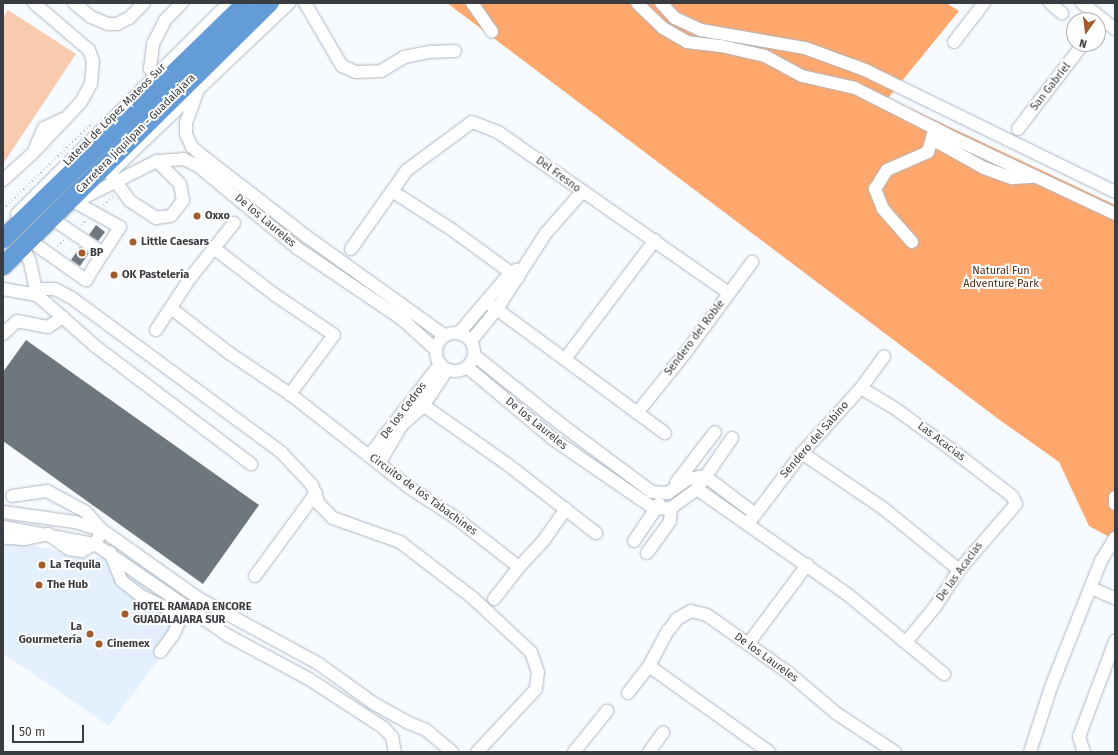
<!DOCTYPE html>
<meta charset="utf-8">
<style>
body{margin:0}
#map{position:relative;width:1118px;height:755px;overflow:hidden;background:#f7fafe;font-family:"Fira Sans",sans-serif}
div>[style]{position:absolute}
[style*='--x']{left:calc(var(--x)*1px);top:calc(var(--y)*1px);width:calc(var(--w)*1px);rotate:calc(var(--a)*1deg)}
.built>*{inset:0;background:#e4f0fd}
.green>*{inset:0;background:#f8cbaf}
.forest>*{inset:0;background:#ffa76c}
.building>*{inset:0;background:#6e767e}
.path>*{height:1.5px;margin-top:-0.75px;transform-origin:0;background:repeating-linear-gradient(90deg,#bdc0c4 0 1px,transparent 0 4px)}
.roads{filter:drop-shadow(0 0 1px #adb6bf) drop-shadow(0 0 1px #adb6bf)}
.minor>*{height:12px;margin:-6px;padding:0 6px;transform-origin:6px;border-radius:6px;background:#fff}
.minor>.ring{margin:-6px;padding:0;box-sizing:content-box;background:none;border:12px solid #fff;border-radius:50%}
.highway>*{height:18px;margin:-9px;padding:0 9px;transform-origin:9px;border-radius:9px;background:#649cd7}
.dots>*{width:11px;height:11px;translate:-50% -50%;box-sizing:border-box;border:2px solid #fff;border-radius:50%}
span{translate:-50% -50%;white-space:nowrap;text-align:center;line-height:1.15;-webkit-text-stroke:4px #fff;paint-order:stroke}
.street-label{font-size:11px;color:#393c40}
.poi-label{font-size:11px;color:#393c40;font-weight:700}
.left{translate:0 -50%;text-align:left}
.right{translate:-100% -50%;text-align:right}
.park-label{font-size:11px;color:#512e15}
.frame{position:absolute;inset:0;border:4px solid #393c40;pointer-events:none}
.north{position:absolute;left:1066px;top:12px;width:40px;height:40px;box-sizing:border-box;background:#fff;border:1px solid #b0b1b3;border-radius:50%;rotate:194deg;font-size:11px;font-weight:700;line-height:16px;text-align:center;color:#393c40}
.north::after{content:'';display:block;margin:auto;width:14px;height:18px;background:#a05c2c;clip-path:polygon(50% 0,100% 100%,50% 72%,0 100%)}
.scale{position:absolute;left:12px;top:725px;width:72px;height:18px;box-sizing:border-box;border:2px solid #393c40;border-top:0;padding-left:5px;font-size:12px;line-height:14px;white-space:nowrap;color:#393c40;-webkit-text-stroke:3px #fff;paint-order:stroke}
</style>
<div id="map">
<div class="built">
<div style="clip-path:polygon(3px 539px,50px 549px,75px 558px,103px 557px,192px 615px,109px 726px,3px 653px)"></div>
</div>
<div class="green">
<div style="clip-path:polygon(8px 10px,76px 54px,3px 164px,3px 18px)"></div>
</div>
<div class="forest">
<div style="clip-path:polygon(447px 3px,946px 3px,959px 11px,888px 98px,1115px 205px,1115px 540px,1089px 526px,1059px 462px,997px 418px)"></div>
</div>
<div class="building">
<div style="clip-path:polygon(96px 225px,105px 232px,98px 241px,89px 235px)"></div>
<div style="clip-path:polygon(80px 247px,89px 253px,80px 266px,71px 260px)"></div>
<div style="clip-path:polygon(26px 340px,259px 505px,203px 584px,3px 441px,3px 372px)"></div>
</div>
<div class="path">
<div style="--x:103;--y:205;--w:14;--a:-39"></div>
<div style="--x:3;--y:209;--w:124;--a:-44"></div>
<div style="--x:81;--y:225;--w:8;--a:-40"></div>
<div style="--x:57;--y:246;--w:9;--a:-41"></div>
</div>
<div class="roads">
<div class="minor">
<div style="--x:74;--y:3;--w:22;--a:39"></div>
<div style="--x:91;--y:17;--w:18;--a:22"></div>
<div style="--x:108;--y:24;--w:9;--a:0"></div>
<div style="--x:117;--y:24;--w:13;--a:-27"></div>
<div style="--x:129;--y:18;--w:21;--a:-45"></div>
<div style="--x:305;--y:3;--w:73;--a:59.6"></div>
<div style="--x:342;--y:66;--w:15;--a:23"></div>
<div style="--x:356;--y:72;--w:25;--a:-2"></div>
<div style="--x:381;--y:71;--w:27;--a:-31"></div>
<div style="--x:404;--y:57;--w:25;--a:-11"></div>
<div style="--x:429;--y:52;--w:26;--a:-2"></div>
<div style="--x:472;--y:3;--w:35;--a:55"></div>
<div style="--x:637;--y:3;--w:36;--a:44"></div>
<div style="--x:663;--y:28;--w:28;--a:30"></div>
<div style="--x:687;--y:42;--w:34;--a:7"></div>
<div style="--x:721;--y:46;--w:45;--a:12.8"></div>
<div style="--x:765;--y:56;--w:42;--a:28.4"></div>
<div style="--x:802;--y:76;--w:54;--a:12.8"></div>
<div style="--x:855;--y:88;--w:115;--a:26.8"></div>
<div style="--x:958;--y:140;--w:174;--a:25.2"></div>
<div style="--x:661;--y:3;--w:21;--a:47"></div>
<div style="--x:675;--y:18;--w:29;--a:25"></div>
<div style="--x:701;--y:30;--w:106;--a:9.8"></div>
<div style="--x:805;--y:48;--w:64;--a:20.1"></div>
<div style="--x:865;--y:70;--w:278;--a:26"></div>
<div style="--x:1050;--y:3;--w:16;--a:40"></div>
<div style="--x:1082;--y:3;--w:42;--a:38.2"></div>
<div style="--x:954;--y:42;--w:49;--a:-52.4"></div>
<div style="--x:155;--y:76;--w:9;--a:-126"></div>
<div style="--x:150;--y:69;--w:25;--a:-83"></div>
<div style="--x:153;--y:44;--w:27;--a:-63"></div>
<div style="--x:165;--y:20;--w:24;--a:-45"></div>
<div style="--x:198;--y:90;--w:35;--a:110"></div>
<div style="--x:186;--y:123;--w:11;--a:90"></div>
<div style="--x:186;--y:134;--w:14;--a:65"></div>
<div style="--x:192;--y:147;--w:11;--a:41"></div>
<div style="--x:200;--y:154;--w:134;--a:37.7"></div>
<div style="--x:306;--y:236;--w:170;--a:35.7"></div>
<div style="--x:1018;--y:129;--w:107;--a:-52.6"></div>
<div style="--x:932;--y:139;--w:60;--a:29.1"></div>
<div style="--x:984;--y:168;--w:30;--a:20"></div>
<div style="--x:1012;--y:178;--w:22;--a:-3"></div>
<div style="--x:35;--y:148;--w:22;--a:-66"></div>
<div style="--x:44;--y:128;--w:21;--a:-25"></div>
<div style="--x:110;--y:173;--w:247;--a:-43.5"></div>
<div style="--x:111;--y:175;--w:32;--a:54"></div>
<div style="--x:130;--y:201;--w:31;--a:33"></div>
<div style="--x:156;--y:218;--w:15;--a:-8"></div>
<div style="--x:171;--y:216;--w:20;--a:-53"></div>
<div style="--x:183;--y:200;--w:16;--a:-101"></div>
<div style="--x:180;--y:184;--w:33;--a:-135"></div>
<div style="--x:3;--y:180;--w:39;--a:-42"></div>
<div style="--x:32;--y:154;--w:71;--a:-46.7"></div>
<div style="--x:81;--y:102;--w:21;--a:-61"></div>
<div style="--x:91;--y:84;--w:23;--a:-85"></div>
<div style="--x:93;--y:61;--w:12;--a:-110"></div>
<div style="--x:89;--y:50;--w:72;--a:-139.5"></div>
<div style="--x:392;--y:191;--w:70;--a:32.8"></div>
<div style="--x:451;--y:229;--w:83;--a:36.2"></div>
<div style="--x:83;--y:198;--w:83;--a:-26.6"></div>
<div style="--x:157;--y:161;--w:27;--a:-4"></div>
<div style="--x:184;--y:159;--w:16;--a:27"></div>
<div style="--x:198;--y:166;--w:129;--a:39.6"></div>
<div style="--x:297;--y:248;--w:127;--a:34.1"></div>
<div style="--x:402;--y:319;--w:45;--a:42.3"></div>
<div style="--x:77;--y:203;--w:49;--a:29.2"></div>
<div style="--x:120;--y:227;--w:31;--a:123"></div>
<div style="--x:17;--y:214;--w:299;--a:-44.9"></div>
<div style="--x:29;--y:240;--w:70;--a:35.1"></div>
<div style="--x:86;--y:280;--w:32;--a:-58"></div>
<div style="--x:103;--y:253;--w:63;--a:-146.1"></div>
<div style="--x:912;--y:242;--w:44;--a:-131.3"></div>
<div style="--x:883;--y:209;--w:22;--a:-112"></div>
<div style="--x:875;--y:189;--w:22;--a:-58"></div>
<div style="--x:887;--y:170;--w:45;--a:-23.7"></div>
<div style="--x:928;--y:152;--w:25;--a:-74"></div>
<div style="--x:23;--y:245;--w:18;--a:68"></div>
<div style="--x:30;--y:262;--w:34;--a:78"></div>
<div style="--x:215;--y:249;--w:76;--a:37.5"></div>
<div style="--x:275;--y:295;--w:71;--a:34.1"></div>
<div style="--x:334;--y:335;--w:74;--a:126.7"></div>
<div style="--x:351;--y:249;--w:97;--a:-54.7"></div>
<div style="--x:407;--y:170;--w:81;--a:-36.4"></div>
<div style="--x:472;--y:122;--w:28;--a:21"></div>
<div style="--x:498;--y:132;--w:282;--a:34.9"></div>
<div style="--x:3;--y:289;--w:35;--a:10"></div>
<div style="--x:37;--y:295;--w:77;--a:41.3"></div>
<div style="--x:95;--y:346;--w:196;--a:37.1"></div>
<div style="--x:30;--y:293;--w:7;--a:-34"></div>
<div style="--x:36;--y:289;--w:19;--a:0"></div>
<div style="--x:55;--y:289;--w:19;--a:28"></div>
<div style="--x:72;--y:298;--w:260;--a:36.4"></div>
<div style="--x:281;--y:452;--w:45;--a:46.8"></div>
<div style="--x:312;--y:485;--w:20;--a:70"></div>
<div style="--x:319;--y:504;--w:20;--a:45"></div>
<div style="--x:333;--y:518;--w:71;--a:19.7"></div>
<div style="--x:400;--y:542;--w:92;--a:37.5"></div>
<div style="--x:473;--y:598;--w:79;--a:43"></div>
<div style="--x:531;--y:652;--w:21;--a:71"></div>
<div style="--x:538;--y:672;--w:17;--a:97"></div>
<div style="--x:536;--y:689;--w:86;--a:133.1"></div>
<div style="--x:487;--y:302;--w:221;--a:36.4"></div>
<div style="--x:172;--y:309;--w:72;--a:37.7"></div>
<div style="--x:229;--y:353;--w:73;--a:33.9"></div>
<div style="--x:290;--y:394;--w:152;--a:38.1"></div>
<div style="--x:410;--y:488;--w:55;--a:33.1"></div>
<div style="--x:456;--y:518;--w:80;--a:37.9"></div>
<div style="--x:156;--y:330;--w:64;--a:-56.6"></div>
<div style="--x:191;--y:277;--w:69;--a:-51.5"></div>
<div class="ring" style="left:436px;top:333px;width:26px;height:26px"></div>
<div style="--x:459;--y:333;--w:79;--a:-49.6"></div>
<div style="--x:510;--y:273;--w:7;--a:-27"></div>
<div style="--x:3;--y:334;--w:19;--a:-43"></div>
<div style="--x:17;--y:321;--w:32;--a:11"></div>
<div style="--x:48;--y:327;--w:18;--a:-34"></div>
<div style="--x:471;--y:341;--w:41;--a:-50.9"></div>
<div style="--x:497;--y:309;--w:90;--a:-57.2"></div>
<div style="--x:546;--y:233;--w:55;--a:-48.7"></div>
<div style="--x:474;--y:355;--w:112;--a:38.5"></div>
<div style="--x:562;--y:425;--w:112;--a:36.7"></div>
<div style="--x:652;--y:492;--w:16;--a:4"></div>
<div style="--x:668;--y:493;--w:24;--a:-35"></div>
<div style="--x:688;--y:479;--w:17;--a:-10"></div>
<div style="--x:705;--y:476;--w:63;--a:37.2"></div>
<div style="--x:565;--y:359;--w:149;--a:-52.9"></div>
<div style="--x:467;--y:367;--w:112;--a:39.9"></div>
<div style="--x:553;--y:439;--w:124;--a:34.5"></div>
<div style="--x:655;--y:509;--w:16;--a:-4"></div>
<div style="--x:671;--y:508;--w:32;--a:-36"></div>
<div style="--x:697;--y:489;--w:62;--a:-55.5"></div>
<div style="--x:861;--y:388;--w:37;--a:31"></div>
<div style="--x:893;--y:407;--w:73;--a:36.1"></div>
<div style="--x:952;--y:450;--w:76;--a:37.5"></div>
<div style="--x:1012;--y:496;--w:9;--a:63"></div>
<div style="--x:1016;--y:504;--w:87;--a:130.8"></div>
<div style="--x:959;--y:570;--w:44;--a:123"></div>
<div style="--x:935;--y:607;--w:45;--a:129.6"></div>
<div style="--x:413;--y:398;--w:115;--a:35.1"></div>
<div style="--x:507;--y:464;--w:113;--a:37.8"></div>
<div style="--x:637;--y:413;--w:78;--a:-51.2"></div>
<div style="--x:686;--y:352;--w:112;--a:-53.7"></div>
<div style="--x:802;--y:453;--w:99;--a:34.3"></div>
<div style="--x:884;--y:509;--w:97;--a:39.1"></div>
<div style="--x:369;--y:456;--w:116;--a:-52.3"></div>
<div style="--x:379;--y:464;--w:44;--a:-59.9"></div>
<div style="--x:401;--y:426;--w:31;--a:-42"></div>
<div style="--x:424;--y:405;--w:42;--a:-56.7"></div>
<div style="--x:676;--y:483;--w:64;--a:-52.6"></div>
<div style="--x:697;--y:489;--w:183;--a:35"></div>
<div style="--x:847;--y:594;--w:126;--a:39.5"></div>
<div style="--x:1115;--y:497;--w:7;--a:90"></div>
<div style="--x:3;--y:512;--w:73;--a:7.9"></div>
<div style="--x:75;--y:522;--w:28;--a:17"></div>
<div style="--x:102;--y:530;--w:118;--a:35.3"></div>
<div style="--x:198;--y:598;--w:138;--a:28.6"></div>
<div style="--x:319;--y:664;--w:67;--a:35.8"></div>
<div style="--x:373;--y:703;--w:41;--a:29.1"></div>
<div style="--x:409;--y:723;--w:18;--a:22"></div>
<div style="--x:426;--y:730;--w:34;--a:40"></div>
<div style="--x:751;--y:520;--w:84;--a:-52.7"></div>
<div style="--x:802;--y:453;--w:88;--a:-47.8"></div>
<div style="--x:861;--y:388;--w:39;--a:-54"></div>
<div style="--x:3;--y:527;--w:94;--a:10.5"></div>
<div style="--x:95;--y:544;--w:163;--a:34.5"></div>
<div style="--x:229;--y:636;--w:91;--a:28.3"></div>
<div style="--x:309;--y:679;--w:90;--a:33.2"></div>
<div style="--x:384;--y:728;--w:12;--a:48"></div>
<div style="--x:392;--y:737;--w:15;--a:79"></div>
<div style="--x:7;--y:538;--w:18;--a:3"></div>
<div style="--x:25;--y:539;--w:24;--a:-12"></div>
<div style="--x:48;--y:534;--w:26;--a:36"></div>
<div style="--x:69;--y:549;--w:13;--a:9"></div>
<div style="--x:82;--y:551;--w:15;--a:-28"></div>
<div style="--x:95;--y:544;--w:16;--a:-63"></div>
<div style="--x:102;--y:530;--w:24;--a:-132"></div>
<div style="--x:86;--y:512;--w:44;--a:-151.7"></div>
<div style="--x:47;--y:491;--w:35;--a:172"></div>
<div style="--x:634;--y:541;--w:45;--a:-56"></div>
<div style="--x:110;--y:552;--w:31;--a:68"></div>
<div style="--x:122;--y:581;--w:24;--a:38"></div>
<div style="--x:141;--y:596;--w:38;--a:25"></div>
<div style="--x:175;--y:612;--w:8;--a:45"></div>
<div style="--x:181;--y:618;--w:19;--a:115"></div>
<div style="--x:173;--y:635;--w:21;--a:127"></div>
<div style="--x:647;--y:553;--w:39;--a:-54"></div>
<div style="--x:670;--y:521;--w:13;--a:-86"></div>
<div style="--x:255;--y:576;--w:103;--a:-53.7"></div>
<div style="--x:1091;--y:588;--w:26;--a:23"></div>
<div style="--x:494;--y:599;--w:41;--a:-52"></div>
<div style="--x:519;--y:567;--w:37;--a:-47"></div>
<div style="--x:544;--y:540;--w:38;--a:-55"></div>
<div style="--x:748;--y:644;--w:99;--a:-53.2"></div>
<div style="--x:649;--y:666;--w:148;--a:35.6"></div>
<div style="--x:628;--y:693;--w:34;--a:-52"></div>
<div style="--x:649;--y:666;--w:40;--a:-62"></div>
<div style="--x:668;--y:631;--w:15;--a:-53"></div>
<div style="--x:677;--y:619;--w:16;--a:-30"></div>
<div style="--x:691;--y:611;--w:16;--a:14"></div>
<div style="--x:707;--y:615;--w:102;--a:35.4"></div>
<div style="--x:790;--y:674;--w:60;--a:40.3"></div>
<div style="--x:836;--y:713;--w:71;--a:33.5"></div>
<div style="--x:574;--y:752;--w:53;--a:-51.2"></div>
<div style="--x:649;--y:752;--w:24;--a:-54"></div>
<div style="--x:1030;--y:752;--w:68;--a:-72.1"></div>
<div style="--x:1051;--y:687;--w:136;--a:-68.4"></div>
<div style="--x:1101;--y:561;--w:27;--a:-59"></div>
<div style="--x:1084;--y:752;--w:16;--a:-108"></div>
<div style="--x:1079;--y:737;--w:103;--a:-69.4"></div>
</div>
<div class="highway">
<div style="--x:3;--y:239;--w:339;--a:-44.2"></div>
<div style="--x:3;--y:266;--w:375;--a:-44.6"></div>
</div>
</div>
<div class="dots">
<div style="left:197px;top:216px;background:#a05c2c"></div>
<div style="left:133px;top:242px;background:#a05c2c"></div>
<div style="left:82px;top:253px;background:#a05c2c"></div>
<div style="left:114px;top:275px;background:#a05c2c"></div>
<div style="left:42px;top:565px;background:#a05c2c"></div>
<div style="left:39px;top:585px;background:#a05c2c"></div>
<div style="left:125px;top:614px;background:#a05c2c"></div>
<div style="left:90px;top:634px;background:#a05c2c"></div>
<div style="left:99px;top:644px;background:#a05c2c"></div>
</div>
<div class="street-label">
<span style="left:1051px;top:87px;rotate:-52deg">San Gabriel</span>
<span style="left:115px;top:115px;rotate:-45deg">Lateral de López Mateos Sur</span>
<span style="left:136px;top:134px;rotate:-45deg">Carretera Jiquilpan - Guadalajara</span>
<span style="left:558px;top:175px;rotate:36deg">Del Fresno</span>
<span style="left:265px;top:221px;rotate:40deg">De los Laureles</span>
<span style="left:695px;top:338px;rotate:-53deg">Sendero del Roble</span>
<span style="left:404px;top:411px;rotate:-53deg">De los Cedros</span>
<span style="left:536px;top:424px;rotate:39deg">De los Laureles</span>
<span style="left:815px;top:440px;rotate:-49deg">Sendero del Sabino</span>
<span style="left:941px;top:442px;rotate:37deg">Las Acacias</span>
<span style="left:423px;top:495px;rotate:36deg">Circuito de los Tabachines</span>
<span style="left:960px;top:572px;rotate:-54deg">De las Acacias</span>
<span style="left:766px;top:658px;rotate:36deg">De los Laureles</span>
</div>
<div class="poi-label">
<span class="left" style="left:205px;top:216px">Oxxo</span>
<span class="left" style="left:141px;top:242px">Little Caesars</span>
<span class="left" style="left:90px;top:253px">BP</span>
<span class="left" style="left:122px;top:275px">OK Pastelería</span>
<span class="left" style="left:50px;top:565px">La Tequila</span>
<span class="left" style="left:47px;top:585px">The Hub</span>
<span class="left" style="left:133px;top:614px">HOTEL RAMADA ENCORE<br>GUADALAJARA SUR</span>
<span class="right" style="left:82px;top:634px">La<br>Gourmetería</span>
<span class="left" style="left:107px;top:644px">Cinemex</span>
</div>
<div class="park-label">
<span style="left:1001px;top:278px">Natural Fun<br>Adventure Park</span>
</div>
<div class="frame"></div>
<div class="north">N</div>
<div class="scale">50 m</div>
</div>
